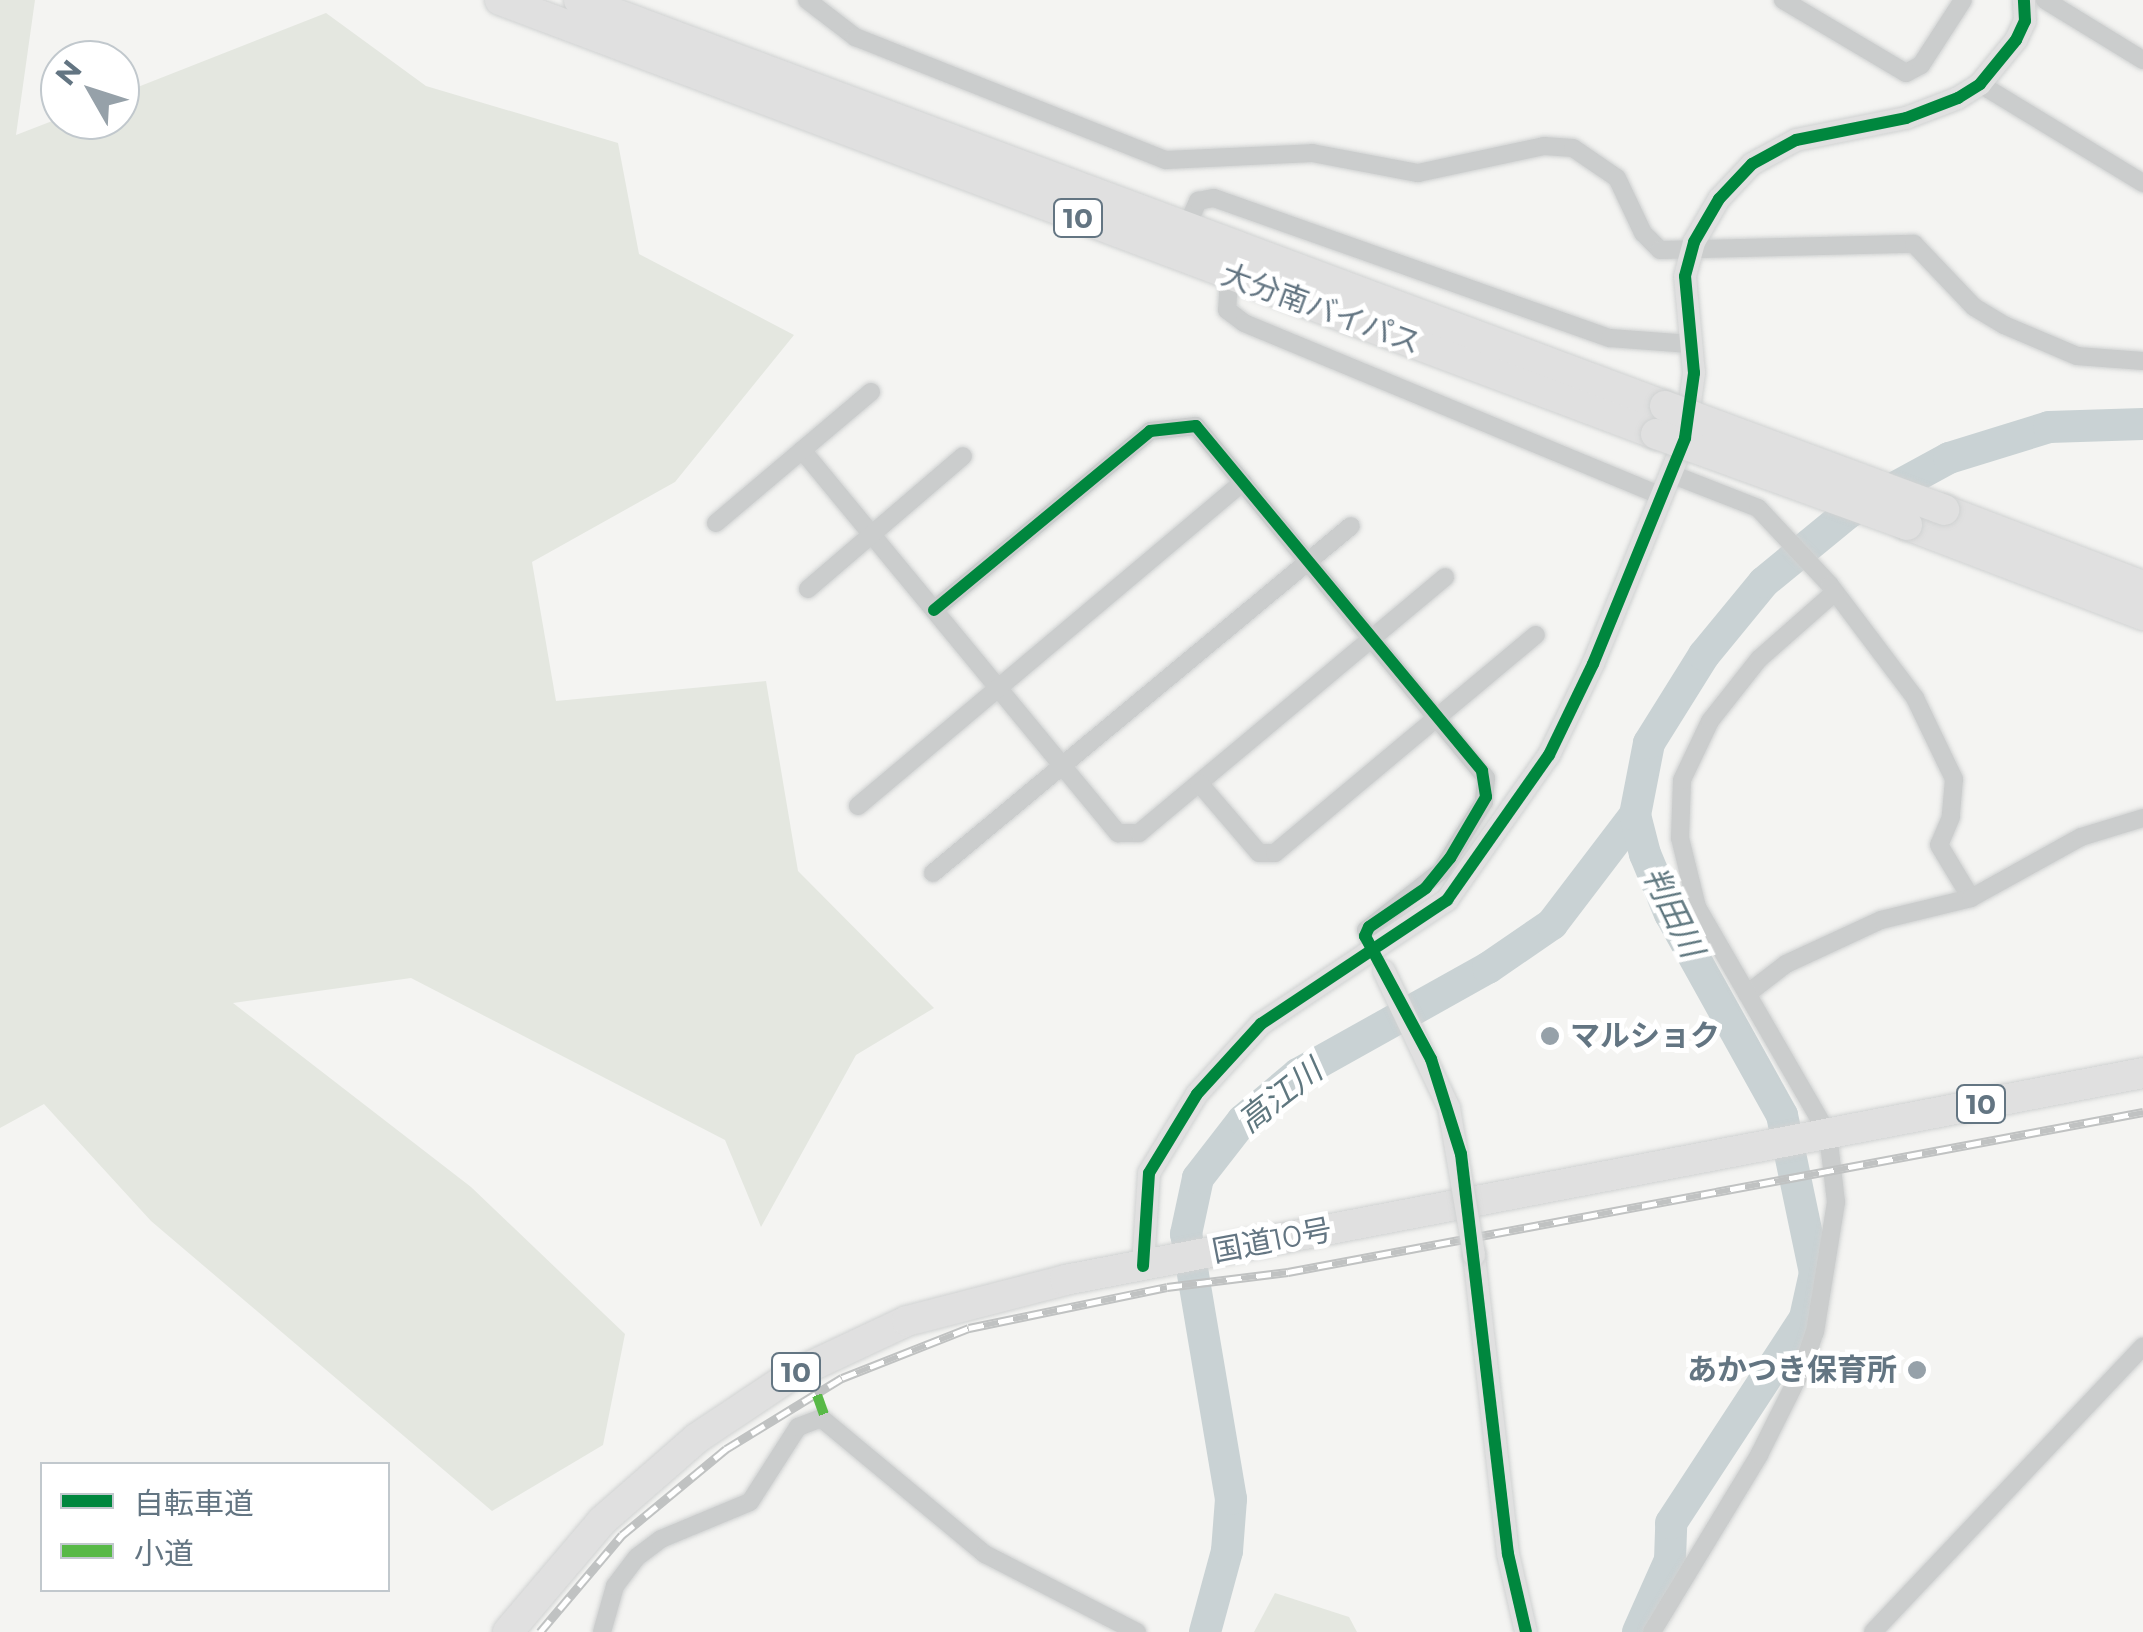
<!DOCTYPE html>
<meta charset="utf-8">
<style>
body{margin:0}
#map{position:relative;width:2143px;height:1632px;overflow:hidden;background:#f4f4f2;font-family:Montserrat,"Noto Sans JP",sans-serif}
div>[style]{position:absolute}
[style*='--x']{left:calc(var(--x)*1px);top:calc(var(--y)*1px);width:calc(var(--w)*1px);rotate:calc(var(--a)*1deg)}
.green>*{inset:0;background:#e4e7e0}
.river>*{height:32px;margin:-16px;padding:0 16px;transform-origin:16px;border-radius:16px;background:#c9d2d4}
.roads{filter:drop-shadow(0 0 2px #d0d2d2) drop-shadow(0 0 2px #d0d2d2)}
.street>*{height:18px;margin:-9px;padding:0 9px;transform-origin:9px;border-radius:9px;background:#cbcdcd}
.secondary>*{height:22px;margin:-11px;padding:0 11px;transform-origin:11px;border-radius:11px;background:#e0e0e0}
.highway>*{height:30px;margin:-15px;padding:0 15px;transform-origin:15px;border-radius:15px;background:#e0e0e0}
.rail>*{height:9px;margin-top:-4.5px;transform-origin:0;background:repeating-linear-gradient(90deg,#fff 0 15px,#c0c2c2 0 30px);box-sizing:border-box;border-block:2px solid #c0c2c2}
.bridges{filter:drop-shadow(0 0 2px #d0d2d2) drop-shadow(0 0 2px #d0d2d2)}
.secondary-bridge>*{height:22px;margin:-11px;padding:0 11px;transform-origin:11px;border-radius:11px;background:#e0e0e0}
.highway-bridge>*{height:30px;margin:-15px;padding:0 15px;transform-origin:15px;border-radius:15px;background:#e0e0e0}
.quiet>*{height:10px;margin-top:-5px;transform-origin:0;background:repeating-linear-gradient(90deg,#58b947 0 20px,transparent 0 30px)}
.cycleway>*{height:12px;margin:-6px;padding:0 6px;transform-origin:6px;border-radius:6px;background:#00873e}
.dots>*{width:28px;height:28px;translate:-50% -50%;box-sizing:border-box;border:5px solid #fff;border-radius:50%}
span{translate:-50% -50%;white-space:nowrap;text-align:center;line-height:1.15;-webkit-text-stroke:10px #fff;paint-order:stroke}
.shield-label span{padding:2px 8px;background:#fff;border:2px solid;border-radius:8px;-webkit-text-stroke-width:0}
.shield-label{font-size:28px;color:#637582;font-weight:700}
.street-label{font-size:30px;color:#637582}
.poi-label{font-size:30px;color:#637582;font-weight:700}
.left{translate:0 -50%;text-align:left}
.right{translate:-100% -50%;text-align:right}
.water-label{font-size:32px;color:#5f777f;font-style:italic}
.legend{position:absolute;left:40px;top:1462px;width:350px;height:130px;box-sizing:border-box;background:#fff;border:2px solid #c1c8cd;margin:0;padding:12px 18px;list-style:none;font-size:30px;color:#637582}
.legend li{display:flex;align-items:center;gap:20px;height:50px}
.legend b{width:50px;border:2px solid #c1c8cd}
.north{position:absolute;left:40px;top:40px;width:100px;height:100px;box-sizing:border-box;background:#fff;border:2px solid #c1c8cd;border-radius:50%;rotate:309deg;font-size:28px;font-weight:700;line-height:40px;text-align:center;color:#637582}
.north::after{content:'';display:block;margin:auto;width:35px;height:45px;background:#96a1a9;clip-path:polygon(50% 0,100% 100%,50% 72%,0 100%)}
</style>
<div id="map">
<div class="green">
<div style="clip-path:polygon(0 0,35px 0,16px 135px,60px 118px,120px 120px,120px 94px,326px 13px,426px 86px,618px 143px,639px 254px,794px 335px,675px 482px,532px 562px,556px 701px,766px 681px,798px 871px,934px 1008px,856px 1055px,761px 1227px,725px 1140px,411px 978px,233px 1003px,471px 1187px,625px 1334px,603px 1445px,492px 1511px,151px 1221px,44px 1104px,0 1128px)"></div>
<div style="clip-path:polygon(1275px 1593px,1349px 1617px,1357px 1632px,1254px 1632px)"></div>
</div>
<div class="river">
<div style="--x:1205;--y:1632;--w:84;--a:-74.8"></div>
<div style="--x:1227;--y:1551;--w:52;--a:-85.6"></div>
<div style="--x:1231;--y:1499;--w:269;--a:-99.6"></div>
<div style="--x:1186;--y:1234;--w:57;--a:-77.9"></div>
<div style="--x:1198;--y:1178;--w:73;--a:-52.2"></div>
<div style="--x:1243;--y:1120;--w:72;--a:-39.9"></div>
<div style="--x:1298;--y:1074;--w:218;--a:-29.2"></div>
<div style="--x:1488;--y:968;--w:78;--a:-34.5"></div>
<div style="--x:1552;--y:924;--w:137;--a:-52.7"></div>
<div style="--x:1638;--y:1632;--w:79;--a:-66"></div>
<div style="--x:1670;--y:1560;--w:37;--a:-88"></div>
<div style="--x:1671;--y:1523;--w:245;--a:-56.8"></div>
<div style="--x:1805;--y:1318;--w:46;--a:-77.5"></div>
<div style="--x:1815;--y:1273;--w:161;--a:-101.8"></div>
<div style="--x:1782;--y:1115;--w:230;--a:-119.1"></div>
<div style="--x:1670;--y:914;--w:65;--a:-112.6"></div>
<div style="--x:1645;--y:854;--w:40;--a:-104.4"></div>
<div style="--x:1635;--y:815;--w:73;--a:-79"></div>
<div style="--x:1649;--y:743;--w:104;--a:-58"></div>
<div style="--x:1704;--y:655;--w:94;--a:-50.6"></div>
<div style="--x:1764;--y:582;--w:109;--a:-39.4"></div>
<div style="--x:1848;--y:513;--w:115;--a:-28.6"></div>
<div style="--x:1949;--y:458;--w:105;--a:-17.2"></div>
<div style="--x:2049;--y:427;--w:94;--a:-1.8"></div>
</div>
<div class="roads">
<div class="street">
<div style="--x:807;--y:0;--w:61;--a:37.6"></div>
<div style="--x:855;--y:37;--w:334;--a:21.6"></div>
<div style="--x:1166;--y:160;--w:146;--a:-2.7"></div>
<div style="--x:1312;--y:153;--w:108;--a:10.7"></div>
<div style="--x:1418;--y:173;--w:129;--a:-12.1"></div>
<div style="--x:1544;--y:146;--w:29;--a:4"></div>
<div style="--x:1573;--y:148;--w:53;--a:34.3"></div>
<div style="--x:1617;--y:178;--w:61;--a:64.7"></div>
<div style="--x:1643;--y:233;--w:24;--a:45"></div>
<div style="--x:1660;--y:250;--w:254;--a:-1.4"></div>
<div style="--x:1914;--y:244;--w:87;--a:46.4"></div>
<div style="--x:1974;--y:307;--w:35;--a:31"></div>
<div style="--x:2004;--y:325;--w:79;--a:23"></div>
<div style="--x:2077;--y:356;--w:66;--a:4.3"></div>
<div style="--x:1783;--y:0;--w:143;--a:30.7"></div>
<div style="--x:1906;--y:73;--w:17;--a:-28"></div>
<div style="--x:1921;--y:65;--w:77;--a:-57.1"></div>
<div style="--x:2045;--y:0;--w:115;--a:31.5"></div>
<div style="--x:1980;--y:84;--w:191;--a:31.3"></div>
<div style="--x:1186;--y:228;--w:30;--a:-66"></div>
<div style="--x:1198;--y:201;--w:16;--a:-11"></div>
<div style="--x:1214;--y:198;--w:420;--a:19.5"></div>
<div style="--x:1610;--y:338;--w:80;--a:4.3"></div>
<div style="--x:1229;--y:275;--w:35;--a:93"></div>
<div style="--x:1227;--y:310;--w:21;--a:37"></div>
<div style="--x:1244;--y:323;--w:452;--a:22.5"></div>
<div style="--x:802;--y:450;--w:497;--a:50.5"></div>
<div style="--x:1118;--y:833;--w:21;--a:0"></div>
<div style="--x:1139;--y:833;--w:399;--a:-39.9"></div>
<div style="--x:1671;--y:474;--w:93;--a:21.3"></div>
<div style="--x:1758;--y:508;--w:105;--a:46.9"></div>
<div style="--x:1830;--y:585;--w:141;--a:53"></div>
<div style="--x:1915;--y:698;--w:90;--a:64.3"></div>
<div style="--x:1954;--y:779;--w:38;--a:95"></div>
<div style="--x:1951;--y:817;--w:30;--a:113"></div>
<div style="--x:1939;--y:845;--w:62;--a:58.9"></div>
<div style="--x:716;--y:523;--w:203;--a:-40.2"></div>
<div style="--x:808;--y:589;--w:204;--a:-40.6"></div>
<div style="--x:934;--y:610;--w:281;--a:-39.6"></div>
<div style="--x:1150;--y:431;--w:46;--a:-6.2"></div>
<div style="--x:1196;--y:426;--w:456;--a:50.5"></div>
<div style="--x:1486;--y:778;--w:24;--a:95"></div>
<div style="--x:1484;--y:802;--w:81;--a:121.9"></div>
<div style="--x:1441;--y:871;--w:95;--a:141.8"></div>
<div style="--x:1366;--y:930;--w:25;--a:69"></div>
<div style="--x:1199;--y:783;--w:92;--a:49.4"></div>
<div style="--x:1259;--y:853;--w:16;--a:0"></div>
<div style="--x:1275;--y:853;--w:340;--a:-39.9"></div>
<div style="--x:858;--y:806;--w:503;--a:-40.08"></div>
<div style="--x:933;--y:873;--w:543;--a:-39.7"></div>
<div style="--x:1747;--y:994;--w:49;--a:-37.6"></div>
<div style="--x:1786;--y:964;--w:105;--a:-24.9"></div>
<div style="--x:1881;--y:920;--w:93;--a:-13.7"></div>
<div style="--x:1971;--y:898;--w:126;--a:-29"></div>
<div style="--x:2081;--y:837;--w:65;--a:-17"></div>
<div style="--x:602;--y:1632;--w:48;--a:-74.2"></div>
<div style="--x:615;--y:1586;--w:36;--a:-53"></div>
<div style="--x:637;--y:1557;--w:30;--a:-37"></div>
<div style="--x:661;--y:1539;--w:96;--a:-22.6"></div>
<div style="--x:750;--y:1502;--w:89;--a:-57.4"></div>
<div style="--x:798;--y:1427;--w:25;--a:-21"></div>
<div style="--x:821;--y:1418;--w:213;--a:39.7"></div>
<div style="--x:985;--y:1554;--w:171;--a:27.2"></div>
<div style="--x:1652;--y:1632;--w:207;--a:-58.8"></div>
<div style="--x:1759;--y:1455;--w:96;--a:-63.4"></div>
<div style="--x:1802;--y:1369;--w:39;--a:-71"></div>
<div style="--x:1815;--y:1332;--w:132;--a:-80.8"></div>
<div style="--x:1836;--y:1202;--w:68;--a:-96.7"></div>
<div style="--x:1828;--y:1134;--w:262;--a:-120"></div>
<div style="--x:1697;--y:907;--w:71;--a:-103.8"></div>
<div style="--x:1680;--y:838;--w:58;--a:-88"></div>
<div style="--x:1682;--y:780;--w:65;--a:-64.6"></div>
<div style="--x:1710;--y:721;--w:79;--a:-51.7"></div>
<div style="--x:1759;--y:659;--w:101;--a:-41.4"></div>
<div style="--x:1873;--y:1632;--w:393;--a:-46.6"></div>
</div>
<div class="secondary">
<div style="--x:1474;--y:1255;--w:301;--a:83.5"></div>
<div style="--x:1508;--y:1554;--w:80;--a:77"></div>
<div style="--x:1143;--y:1266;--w:93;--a:-86.3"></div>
<div style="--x:1149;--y:1173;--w:92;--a:-58.7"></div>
<div style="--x:1197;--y:1094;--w:95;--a:-47.6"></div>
<div style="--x:1261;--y:1024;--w:224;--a:-33.7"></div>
<div style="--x:1447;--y:900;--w:177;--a:-54.9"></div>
<div style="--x:1549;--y:755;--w:101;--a:-64.2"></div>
<div style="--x:1593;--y:664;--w:244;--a:-67.8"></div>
<div style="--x:1685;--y:438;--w:66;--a:-82.1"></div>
<div style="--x:1694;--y:373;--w:97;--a:-95.3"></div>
<div style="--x:1685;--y:276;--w:35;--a:-75"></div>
<div style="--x:1694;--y:242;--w:50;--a:-59.8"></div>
<div style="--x:1719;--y:199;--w:48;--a:-46.7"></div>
<div style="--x:1752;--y:164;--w:50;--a:-28.6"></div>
<div style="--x:1796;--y:140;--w:112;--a:-11.3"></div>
<div style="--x:1906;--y:118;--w:56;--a:-21"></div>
<div style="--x:1958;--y:98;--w:26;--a:-32"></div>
<div style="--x:1980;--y:84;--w:57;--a:-50.7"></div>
<div style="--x:2016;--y:40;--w:21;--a:-65"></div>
<div style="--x:2025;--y:21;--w:21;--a:-93"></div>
</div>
<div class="highway">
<div style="--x:500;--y:0;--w:1235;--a:20.58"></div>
<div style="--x:579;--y:0;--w:1159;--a:20.5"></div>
<div style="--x:1944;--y:510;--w:213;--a:20.9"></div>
<div style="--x:1907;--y:525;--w:253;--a:20.9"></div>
<div style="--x:508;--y:1632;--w:145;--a:-49.7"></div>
<div style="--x:602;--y:1521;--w:126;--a:-41.1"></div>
<div style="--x:697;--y:1438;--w:112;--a:-33.7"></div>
<div style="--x:790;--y:1376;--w:129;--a:-25.2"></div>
<div style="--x:907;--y:1321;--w:163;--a:-14.5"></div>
<div style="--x:1065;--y:1280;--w:1098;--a:-10.87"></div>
</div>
</div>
<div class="rail">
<div style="--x:540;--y:1632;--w:127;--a:-49.8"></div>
<div style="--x:622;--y:1535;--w:135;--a:-39.6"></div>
<div style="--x:726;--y:1449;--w:136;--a:-31.5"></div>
<div style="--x:842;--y:1378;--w:136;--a:-21.5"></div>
<div style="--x:969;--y:1328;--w:202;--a:-11.7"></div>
<div style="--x:1167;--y:1287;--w:122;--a:-7.1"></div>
<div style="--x:1288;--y:1272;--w:870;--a:-10.6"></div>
</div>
<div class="bridges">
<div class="secondary-bridge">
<div style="--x:1384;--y:971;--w:152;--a:64.6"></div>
<div style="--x:1449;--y:1108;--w:149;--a:80.3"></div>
</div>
<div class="highway-bridge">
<div style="--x:1665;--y:406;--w:298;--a:20.4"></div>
<div style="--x:1656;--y:434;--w:267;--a:19.9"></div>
</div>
</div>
<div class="quiet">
<div style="--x:807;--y:1367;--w:56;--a:70.3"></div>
</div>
<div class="cycleway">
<div style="--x:934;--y:610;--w:281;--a:-39.6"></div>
<div style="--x:1150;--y:431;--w:46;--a:-6.2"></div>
<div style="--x:1196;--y:426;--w:448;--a:50.3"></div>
<div style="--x:1482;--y:771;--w:26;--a:81"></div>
<div style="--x:1486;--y:797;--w:71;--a:120.5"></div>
<div style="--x:1450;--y:858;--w:38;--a:129"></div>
<div style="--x:1426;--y:888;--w:69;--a:145.6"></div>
<div style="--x:1369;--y:927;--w:10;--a:114"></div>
<div style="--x:1365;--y:936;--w:140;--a:61.8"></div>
<div style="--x:1431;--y:1059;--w:100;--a:72.5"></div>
<div style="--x:1461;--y:1154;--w:403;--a:83.3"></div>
<div style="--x:1508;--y:1554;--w:80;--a:77"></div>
<div style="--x:1143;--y:1266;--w:93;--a:-86.3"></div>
<div style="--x:1149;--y:1173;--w:92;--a:-58.7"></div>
<div style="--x:1197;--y:1094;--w:95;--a:-47.6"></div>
<div style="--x:1261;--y:1024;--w:224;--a:-33.7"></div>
<div style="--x:1447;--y:900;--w:177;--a:-54.9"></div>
<div style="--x:1549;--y:755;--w:101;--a:-64.2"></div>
<div style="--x:1593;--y:664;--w:244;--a:-67.8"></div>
<div style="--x:1685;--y:438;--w:66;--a:-82.1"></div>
<div style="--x:1694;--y:373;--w:97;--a:-95.3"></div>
<div style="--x:1685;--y:276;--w:35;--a:-75"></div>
<div style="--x:1694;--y:242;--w:50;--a:-59.8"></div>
<div style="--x:1719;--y:199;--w:48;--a:-46.7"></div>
<div style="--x:1752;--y:164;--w:50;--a:-28.6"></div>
<div style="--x:1796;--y:140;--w:112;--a:-11.3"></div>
<div style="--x:1906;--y:118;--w:56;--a:-21"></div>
<div style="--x:1958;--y:98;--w:26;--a:-32"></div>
<div style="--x:1980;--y:84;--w:57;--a:-50.7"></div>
<div style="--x:2016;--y:40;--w:21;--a:-65"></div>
<div style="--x:2025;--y:21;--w:21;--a:-93"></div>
</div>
<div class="dots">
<div style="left:1550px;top:1036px;background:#96a1a9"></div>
<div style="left:1917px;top:1370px;background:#96a1a9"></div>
</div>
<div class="shield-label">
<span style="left:1078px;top:218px">10</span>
<span style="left:1981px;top:1104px">10</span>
<span style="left:796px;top:1372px">10</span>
</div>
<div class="street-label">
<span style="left:1321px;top:309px;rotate:20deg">大分南バイパス</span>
<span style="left:1272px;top:1241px;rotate:-11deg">国道10号</span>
</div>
<div class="poi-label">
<span class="left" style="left:1570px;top:1036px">マルショク</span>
<span class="right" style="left:1897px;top:1370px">あかつき保育所</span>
</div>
<div class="water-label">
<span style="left:1673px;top:912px;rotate:64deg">判田川</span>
<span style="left:1280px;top:1096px;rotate:-38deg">高江川</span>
</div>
<ul class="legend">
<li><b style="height:12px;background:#00873e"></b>自転車道</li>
<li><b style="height:12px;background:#58b947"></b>小道</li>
</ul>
<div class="north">N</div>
</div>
